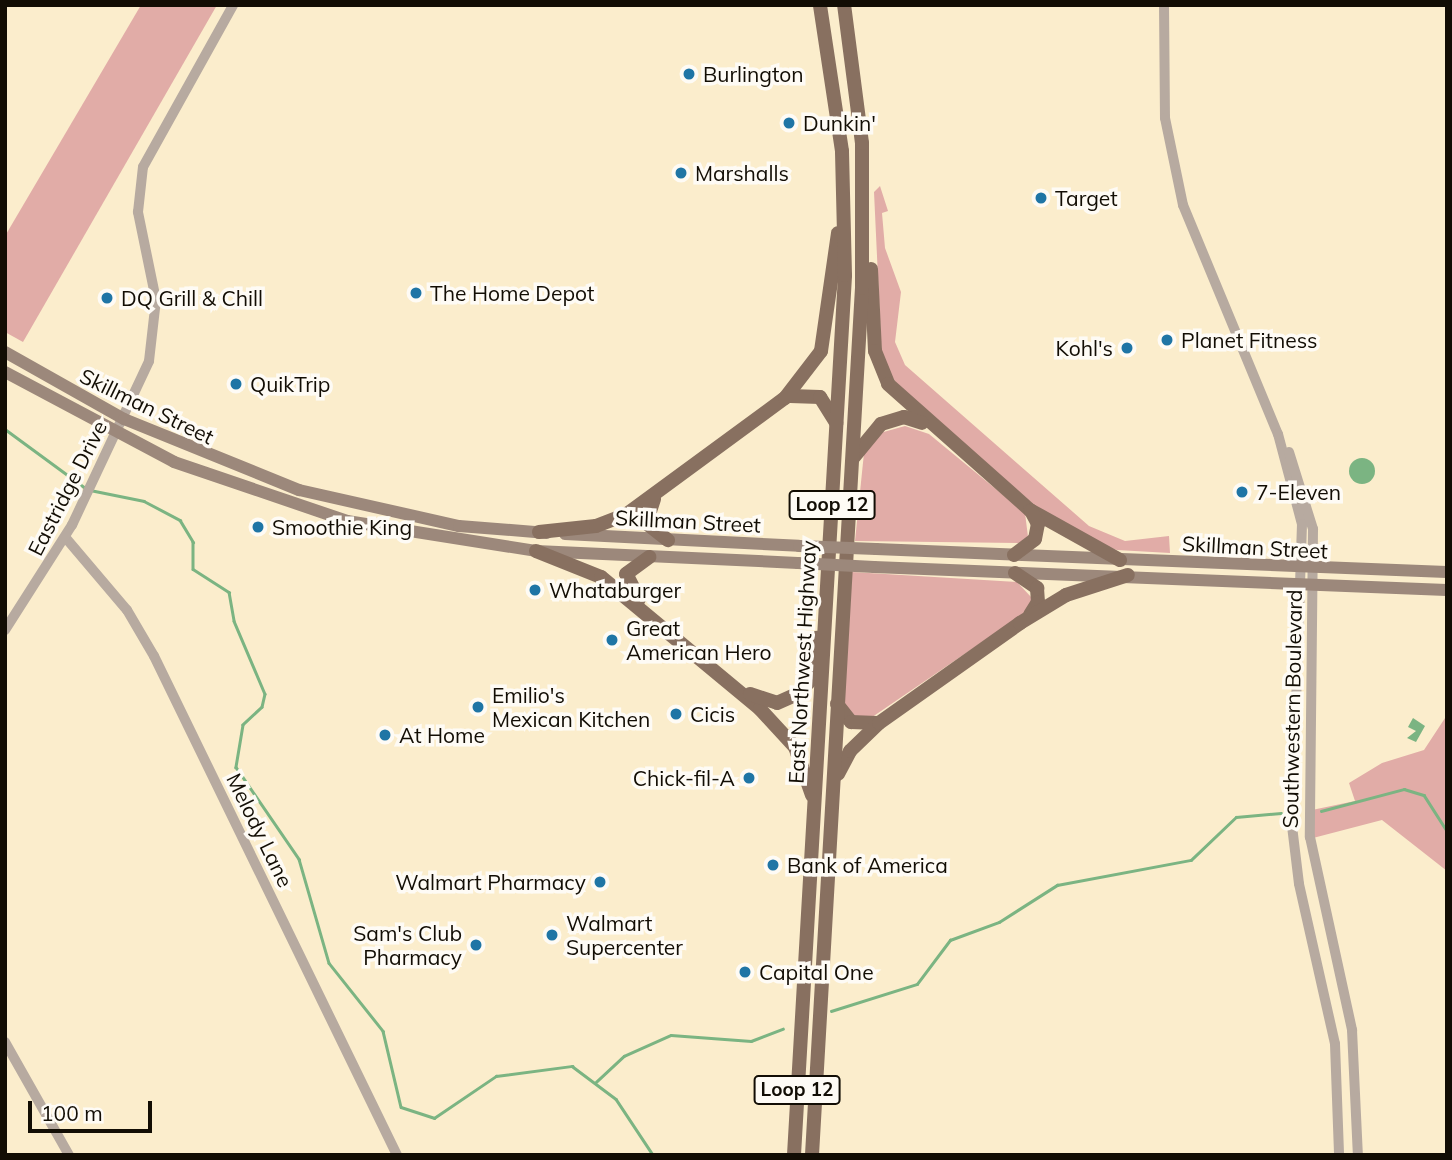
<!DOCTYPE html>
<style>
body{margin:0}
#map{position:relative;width:1452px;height:1160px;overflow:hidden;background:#fbedcc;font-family:Mulish,sans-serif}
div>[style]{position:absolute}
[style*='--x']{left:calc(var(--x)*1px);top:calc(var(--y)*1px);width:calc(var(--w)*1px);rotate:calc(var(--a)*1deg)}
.green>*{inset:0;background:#e1aca7}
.water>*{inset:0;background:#7bb482}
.round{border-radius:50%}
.stream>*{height:2.5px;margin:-1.25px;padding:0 1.25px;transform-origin:1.25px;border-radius:1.25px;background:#7bb482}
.tertiary>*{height:10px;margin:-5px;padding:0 5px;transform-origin:5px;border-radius:5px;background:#b7aaa0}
.secondary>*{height:12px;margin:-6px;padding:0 6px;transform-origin:6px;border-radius:6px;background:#9c887b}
.primary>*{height:14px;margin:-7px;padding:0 7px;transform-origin:7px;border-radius:7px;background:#887060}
.secondary-bridge>*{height:12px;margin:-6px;padding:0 6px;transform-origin:6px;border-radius:6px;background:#9c887b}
.dots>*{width:19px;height:19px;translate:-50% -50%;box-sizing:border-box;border:4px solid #fefbf5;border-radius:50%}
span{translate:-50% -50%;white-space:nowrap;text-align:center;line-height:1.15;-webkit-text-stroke:7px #fefbf5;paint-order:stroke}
.shield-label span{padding:2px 5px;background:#fefbf5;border:2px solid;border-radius:5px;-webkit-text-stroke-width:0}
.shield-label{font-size:19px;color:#120d04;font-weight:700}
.poi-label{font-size:21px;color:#120d04}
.left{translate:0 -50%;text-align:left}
.right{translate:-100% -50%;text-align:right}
.street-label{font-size:21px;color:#120d04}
.frame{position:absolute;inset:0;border:7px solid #120d04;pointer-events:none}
.scale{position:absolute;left:28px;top:1101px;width:124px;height:32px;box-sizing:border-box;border:4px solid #120d04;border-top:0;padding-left:9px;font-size:21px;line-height:24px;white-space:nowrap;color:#120d04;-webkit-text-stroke:5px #fefbf5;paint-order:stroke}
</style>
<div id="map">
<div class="green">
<div style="clip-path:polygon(141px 5px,217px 5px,23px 342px,5px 332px,5px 236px)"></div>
<div style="clip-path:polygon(880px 186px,888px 211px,882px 213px,885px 248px,901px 292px,895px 342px,905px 365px,1089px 526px,1125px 541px,1169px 536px,1170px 553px,1117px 550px,1071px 535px,912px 405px,882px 363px,874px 192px)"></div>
<div style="clip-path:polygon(905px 426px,929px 434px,1025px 513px,1028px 537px,1019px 543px,855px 541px,864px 453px,880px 433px)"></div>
<div style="clip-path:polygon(852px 572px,1017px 582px,1032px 598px,1029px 610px,862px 724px,844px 704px)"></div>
<div style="clip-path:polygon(1447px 715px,1447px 871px,1382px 820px,1313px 838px,1312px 810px,1355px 801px,1349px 783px,1382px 763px,1424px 750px)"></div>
</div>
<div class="water">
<div class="round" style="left:1349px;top:458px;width:26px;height:26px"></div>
<div style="clip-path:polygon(1413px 718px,1425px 726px,1416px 742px,1407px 738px,1416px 731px,1408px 727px)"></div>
</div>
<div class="stream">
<div style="--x:5;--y:429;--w:98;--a:36.3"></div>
<div style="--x:90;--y:490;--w:55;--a:11.5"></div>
<div style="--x:144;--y:501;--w:41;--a:27.8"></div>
<div style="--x:180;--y:520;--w:26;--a:59"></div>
<div style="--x:193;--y:542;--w:27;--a:90"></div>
<div style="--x:193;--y:569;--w:43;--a:32.6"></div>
<div style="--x:229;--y:592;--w:29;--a:80"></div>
<div style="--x:234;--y:621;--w:79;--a:67"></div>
<div style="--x:265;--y:694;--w:13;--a:103"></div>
<div style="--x:262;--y:707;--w:26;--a:137"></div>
<div style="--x:243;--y:725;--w:43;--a:99.5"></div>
<div style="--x:236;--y:767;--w:112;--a:55.6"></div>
<div style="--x:299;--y:859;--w:108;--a:73.9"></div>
<div style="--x:329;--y:963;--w:87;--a:51.5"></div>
<div style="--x:383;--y:1031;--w:78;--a:76.7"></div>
<div style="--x:401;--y:1107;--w:35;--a:18"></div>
<div style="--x:434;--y:1118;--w:75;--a:-34.1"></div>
<div style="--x:496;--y:1076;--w:77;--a:-7.5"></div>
<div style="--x:572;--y:1066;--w:55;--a:36.9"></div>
<div style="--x:616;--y:1099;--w:67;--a:56.5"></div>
<div style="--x:1321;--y:811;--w:86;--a:-14.8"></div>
<div style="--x:1404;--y:789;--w:21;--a:17"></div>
<div style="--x:1424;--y:795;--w:43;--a:57.4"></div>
<div style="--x:831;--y:1011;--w:90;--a:-17.4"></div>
<div style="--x:917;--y:984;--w:55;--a:-53.1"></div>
<div style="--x:950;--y:940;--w:52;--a:-20.2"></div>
<div style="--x:999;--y:922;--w:69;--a:-32.5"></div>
<div style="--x:1057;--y:885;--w:136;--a:-10.6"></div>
<div style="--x:1191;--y:860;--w:62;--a:-43.7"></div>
<div style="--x:1236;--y:817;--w:45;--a:-5.1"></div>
<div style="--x:596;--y:1082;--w:38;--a:-43"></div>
<div style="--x:624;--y:1056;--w:51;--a:-24.1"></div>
<div style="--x:671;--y:1035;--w:80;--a:4.3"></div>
<div style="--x:751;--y:1041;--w:34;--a:-21"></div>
</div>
<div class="tertiary">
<div style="--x:1164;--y:5;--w:113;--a:89.5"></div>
<div style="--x:1165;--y:118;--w:89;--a:78.3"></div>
<div style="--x:1183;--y:205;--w:248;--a:67.5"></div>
<div style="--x:1278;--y:434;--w:93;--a:75.1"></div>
<div style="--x:1302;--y:524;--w:302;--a:91.9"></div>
<div style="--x:1292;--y:826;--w:58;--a:83.1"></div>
<div style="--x:1299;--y:884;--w:164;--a:77.3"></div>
<div style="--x:1335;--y:1044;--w:111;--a:87.9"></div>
<div style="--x:1289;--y:452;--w:81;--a:72.7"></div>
<div style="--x:1313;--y:529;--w:308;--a:90.6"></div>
<div style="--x:1310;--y:837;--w:198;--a:77.7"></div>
<div style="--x:1352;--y:1030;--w:125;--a:87.3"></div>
<div style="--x:65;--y:537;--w:96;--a:49.7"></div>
<div style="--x:127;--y:610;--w:53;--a:59.6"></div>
<div style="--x:154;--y:656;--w:555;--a:64.04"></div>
<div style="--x:5;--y:630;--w:125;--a:-57.5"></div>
<div style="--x:72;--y:525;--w:181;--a:-64.8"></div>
<div style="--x:149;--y:361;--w:61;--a:-83.5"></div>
<div style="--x:156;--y:300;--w:90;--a:-101.6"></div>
<div style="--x:138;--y:212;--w:45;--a:-83.7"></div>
<div style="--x:143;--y:167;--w:185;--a:-60.9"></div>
<div style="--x:5;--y:1042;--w:130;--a:60.5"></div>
</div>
<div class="secondary">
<div style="--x:5;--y:352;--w:137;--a:29.4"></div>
<div style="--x:124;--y:419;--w:189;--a:22.1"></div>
<div style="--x:299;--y:490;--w:164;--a:12.7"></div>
<div style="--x:459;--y:526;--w:88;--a:4.5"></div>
<div style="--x:5;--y:372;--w:191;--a:28"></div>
<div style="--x:174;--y:462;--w:183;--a:18.8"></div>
<div style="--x:347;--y:521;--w:191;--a:9"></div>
<div style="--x:536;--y:551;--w:262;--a:2.6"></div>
<div style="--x:565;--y:534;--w:234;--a:2.9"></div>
<div style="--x:876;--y:549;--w:571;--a:2.31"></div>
<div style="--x:874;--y:567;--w:573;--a:2.3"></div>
</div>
<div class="primary">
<div style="--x:871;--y:269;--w:82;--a:87.2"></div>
<div style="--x:875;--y:351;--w:35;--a:68"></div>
<div style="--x:888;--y:384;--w:190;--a:41.6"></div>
<div style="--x:1030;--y:510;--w:103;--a:29.1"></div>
<div style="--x:790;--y:396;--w:30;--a:2"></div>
<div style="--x:820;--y:397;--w:31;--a:58"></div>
<div style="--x:853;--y:458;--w:44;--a:-50.5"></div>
<div style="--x:881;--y:424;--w:24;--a:-17"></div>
<div style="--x:904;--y:417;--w:19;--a:18"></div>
<div style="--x:654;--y:499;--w:25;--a:108"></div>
<div style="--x:646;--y:523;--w:28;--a:38"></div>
<div style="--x:539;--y:532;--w:57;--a:-6"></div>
<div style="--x:596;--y:526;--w:33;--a:-21"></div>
<div style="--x:627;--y:514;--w:196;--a:-36.3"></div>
<div style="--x:785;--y:398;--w:59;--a:-52.5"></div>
<div style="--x:821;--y:351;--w:119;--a:-81.8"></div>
<div style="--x:536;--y:551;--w:70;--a:21.8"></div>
<div style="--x:601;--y:577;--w:207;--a:39.7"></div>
<div style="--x:760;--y:709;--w:52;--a:47.4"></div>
<div style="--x:795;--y:747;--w:51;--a:70.5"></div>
<div style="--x:1014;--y:555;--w:26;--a:-37"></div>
<div style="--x:1035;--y:539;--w:15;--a:-79"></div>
<div style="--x:1038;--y:524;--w:15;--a:-118"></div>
<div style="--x:1015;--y:573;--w:27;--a:34"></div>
<div style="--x:1037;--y:588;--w:14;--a:86"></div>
<div style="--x:1038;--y:602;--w:15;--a:122"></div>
<div style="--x:639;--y:599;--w:28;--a:-117"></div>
<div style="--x:626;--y:574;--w:29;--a:-36"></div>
<div style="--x:750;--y:694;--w:28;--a:18"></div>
<div style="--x:777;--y:703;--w:24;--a:-24"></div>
<div style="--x:799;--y:693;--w:15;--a:-48"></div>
<div style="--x:809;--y:682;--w:45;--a:-79.7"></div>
<div style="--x:837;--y:704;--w:23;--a:52"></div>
<div style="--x:851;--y:722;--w:26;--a:2"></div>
<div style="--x:838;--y:774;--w:26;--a:-62"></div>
<div style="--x:850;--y:751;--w:40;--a:-44"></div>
<div style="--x:879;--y:723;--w:173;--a:-35.3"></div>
<div style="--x:1020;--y:623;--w:54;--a:-31.3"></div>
<div style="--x:1066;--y:595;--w:65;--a:-17.9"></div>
<div style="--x:794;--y:1155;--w:881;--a:-86.68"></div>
<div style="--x:845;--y:275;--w:124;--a:-91.4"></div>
<div style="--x:842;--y:151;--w:148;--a:-98.6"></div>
<div style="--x:812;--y:1155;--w:868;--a:-86.7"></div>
<div style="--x:862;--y:288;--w:145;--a:-90"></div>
<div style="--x:862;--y:143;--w:139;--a:-97.4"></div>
</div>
<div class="secondary-bridge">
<div style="--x:799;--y:546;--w:77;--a:2.2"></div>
<div style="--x:798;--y:563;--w:76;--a:3"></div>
</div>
<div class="dots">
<div style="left:689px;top:74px;background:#1f75a5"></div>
<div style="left:789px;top:123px;background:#1f75a5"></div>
<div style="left:681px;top:173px;background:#1f75a5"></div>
<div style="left:1041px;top:198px;background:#1f75a5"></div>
<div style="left:416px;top:293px;background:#1f75a5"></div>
<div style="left:107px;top:298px;background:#1f75a5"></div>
<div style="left:1167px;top:340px;background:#1f75a5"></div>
<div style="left:1127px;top:348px;background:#1f75a5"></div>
<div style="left:236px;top:384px;background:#1f75a5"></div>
<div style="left:1242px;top:492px;background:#1f75a5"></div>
<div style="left:258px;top:527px;background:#1f75a5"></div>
<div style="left:535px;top:590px;background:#1f75a5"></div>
<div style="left:612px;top:640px;background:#1f75a5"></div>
<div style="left:478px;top:707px;background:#1f75a5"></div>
<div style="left:676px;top:714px;background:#1f75a5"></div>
<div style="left:385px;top:735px;background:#1f75a5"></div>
<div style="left:749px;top:778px;background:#1f75a5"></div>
<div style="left:773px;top:865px;background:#1f75a5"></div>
<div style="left:600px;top:882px;background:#1f75a5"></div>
<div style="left:552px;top:935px;background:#1f75a5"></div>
<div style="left:476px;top:945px;background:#1f75a5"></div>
<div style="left:745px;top:972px;background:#1f75a5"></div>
</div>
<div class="shield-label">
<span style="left:832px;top:505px">Loop 12</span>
<span style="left:797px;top:1090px">Loop 12</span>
</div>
<div class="poi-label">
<span class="left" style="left:703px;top:74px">Burlington</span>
<span class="left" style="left:803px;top:123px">Dunkin'</span>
<span class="left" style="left:695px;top:173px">Marshalls</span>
<span class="left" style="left:1055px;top:198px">Target</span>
<span class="left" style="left:430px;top:293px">The Home Depot</span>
<span class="left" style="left:121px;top:298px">DQ Grill &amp; Chill</span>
<span class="left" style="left:1181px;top:340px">Planet Fitness</span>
<span class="right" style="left:1113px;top:348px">Kohl's</span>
<span class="left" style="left:250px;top:384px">QuikTrip</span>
<span class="left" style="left:1256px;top:492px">7-Eleven</span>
<span class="left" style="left:272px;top:527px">Smoothie King</span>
<span class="left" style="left:549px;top:590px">Whataburger</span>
<span class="left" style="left:626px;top:640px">Great<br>American Hero</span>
<span class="left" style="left:492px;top:707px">Emilio's<br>Mexican Kitchen</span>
<span class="left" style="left:690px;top:714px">Cicis</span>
<span class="left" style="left:399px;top:735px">At Home</span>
<span class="right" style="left:735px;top:778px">Chick-fil-A</span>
<span class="left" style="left:787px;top:865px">Bank of America</span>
<span class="right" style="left:586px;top:882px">Walmart Pharmacy</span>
<span class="left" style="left:566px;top:935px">Walmart<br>Supercenter</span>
<span class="right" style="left:462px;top:945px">Sam's Club<br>Pharmacy</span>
<span class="left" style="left:759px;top:972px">Capital One</span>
</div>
<div class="street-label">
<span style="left:147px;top:406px;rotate:26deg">Skillman Street</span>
<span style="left:67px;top:488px;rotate:-63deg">Eastridge Drive</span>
<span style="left:688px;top:521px;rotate:3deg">Skillman Street</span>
<span style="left:1255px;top:547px;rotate:3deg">Skillman Street</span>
<span style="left:802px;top:662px;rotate:-87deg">East Northwest Highway</span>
<span style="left:1292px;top:709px;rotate:-89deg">Southwestern Boulevard</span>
<span style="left:260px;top:830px;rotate:64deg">Melody Lane</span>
</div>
<div class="frame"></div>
<div class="scale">100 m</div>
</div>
